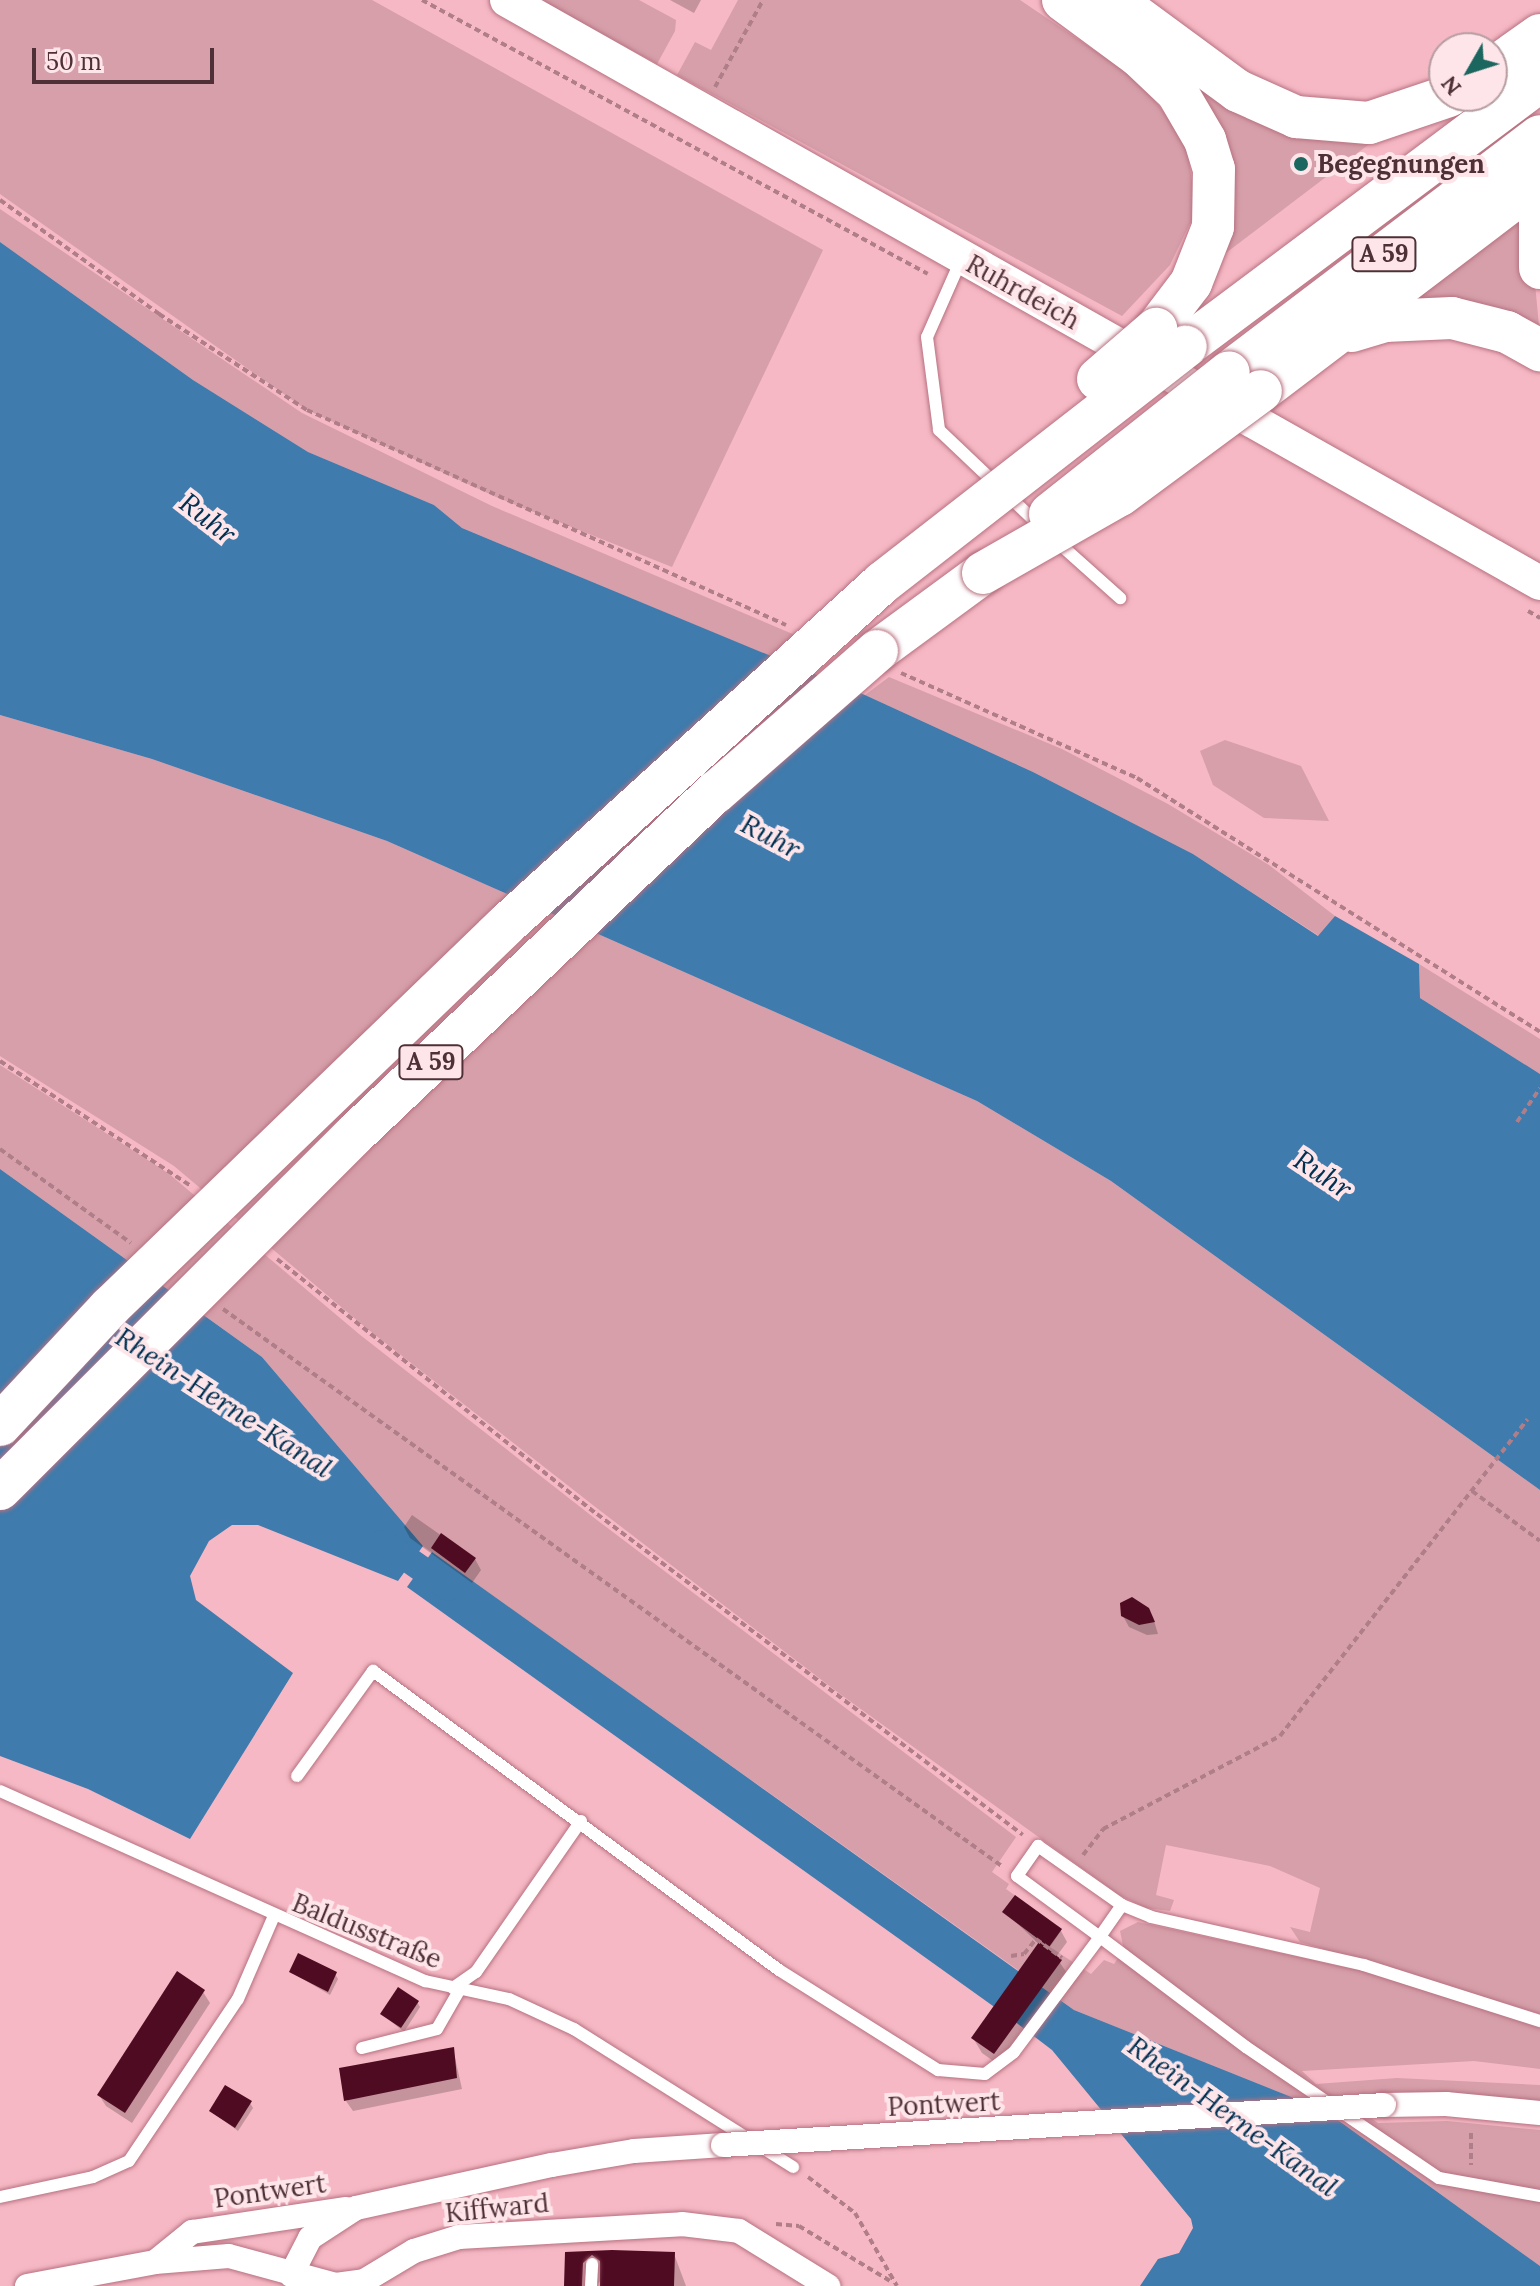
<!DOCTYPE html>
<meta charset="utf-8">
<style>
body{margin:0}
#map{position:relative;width:1540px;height:2286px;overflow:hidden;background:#f6b8c4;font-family:Lora,serif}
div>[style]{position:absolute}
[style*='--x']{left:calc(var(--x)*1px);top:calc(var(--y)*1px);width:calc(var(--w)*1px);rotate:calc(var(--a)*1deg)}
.green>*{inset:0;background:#d69fa9}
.water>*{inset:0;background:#3f7bac}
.shadow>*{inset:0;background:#0003}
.canal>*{height:26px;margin:-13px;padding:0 13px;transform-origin:13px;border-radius:13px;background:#3f7bac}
.building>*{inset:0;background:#4f0b22}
.path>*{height:4px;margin-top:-2px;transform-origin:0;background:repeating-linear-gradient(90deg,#af7e88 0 6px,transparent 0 10px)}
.roads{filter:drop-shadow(0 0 2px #b77180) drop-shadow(0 0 2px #b77180)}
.service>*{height:12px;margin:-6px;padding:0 6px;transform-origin:6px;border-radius:6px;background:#fff}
.minor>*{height:24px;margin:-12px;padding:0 12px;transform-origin:12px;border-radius:12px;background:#fff}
.secondary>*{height:34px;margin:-17px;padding:0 17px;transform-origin:17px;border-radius:17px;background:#fff}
.motorway>*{height:42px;margin:-21px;padding:0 21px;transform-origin:21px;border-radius:21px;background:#fff}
.bridges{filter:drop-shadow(0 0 2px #b77180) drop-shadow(0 0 2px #b77180)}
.minor-bridge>*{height:24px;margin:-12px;padding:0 12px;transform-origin:12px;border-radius:12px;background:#fff}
.motorway-bridge>*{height:42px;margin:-21px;padding:0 21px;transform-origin:21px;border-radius:21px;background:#fff}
.dots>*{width:22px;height:22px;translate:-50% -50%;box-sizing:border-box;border:4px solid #fde5e9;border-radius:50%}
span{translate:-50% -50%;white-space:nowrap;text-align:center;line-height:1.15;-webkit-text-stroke:8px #fde5e9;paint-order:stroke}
.shield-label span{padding:2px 6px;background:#fde5e9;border:2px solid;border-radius:6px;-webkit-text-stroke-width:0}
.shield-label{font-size:24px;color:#4e3036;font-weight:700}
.poi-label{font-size:26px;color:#4e3036;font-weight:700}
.left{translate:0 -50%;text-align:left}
.street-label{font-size:26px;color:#4e3036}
.water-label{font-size:28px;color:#003052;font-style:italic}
.north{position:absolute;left:1428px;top:32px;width:80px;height:80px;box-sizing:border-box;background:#fde5e9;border:2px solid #b79da1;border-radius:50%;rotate:231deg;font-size:22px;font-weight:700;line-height:32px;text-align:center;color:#4e3036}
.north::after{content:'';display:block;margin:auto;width:28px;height:36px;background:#1b665f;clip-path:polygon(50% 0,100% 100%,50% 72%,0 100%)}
.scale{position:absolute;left:32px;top:48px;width:182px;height:36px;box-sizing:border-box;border:4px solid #4e3036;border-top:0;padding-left:10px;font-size:24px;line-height:28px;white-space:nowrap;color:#4e3036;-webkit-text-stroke:6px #fde5e9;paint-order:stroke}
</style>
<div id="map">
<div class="green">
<div style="clip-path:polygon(0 0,372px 0,823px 250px,672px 567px,496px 497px,305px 409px,0 194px)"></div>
<div style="clip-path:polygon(540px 0,639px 0,676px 20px,675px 31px,657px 64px)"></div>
<div style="clip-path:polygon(738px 0,1020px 0,1137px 79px,1186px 139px,1196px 211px,1170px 265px,1122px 316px,677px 75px,695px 42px,711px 50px)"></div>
<div style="clip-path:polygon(1193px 76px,1372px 142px,1218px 259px)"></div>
<div style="clip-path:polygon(0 209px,302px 413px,492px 506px,795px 635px,770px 656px,462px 528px,434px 505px,308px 452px,193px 380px,0 242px)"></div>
<div style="clip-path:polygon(1528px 209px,1540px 337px,1405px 301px)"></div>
<div style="clip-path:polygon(889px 677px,1062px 749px,1168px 804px,1269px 865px,1335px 916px,1319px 936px,1193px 854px,1033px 772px,865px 695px)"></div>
<div style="clip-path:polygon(0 715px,152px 759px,387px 841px,977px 1101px,1111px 1181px,1540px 1490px,1540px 2014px,1300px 1942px,1290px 1927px,1310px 1932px,1320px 1888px,1270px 1866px,1166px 1845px,1156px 1895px,1174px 1900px,1170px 1911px,1146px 1908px,1119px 1895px,840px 1694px,598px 1509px,365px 1327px,174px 1166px,0 1056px)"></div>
<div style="clip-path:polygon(1225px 740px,1301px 766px,1329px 821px,1264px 818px,1213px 785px,1200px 751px)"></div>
<div style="clip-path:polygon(1419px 964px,1540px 1039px,1540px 1074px,1420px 998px)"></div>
<div style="clip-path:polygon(0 1065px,168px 1173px,359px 1334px,593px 1517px,1016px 1837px,992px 1872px,1009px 1884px,1006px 1889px,1062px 1929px,1050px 1947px,1091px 1974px,1104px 1960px,1114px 1964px,1124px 1950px,1120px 1931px,1138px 1922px,1363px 1971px,1540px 2027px,1540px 2069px,1474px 2061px,1302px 2071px,1316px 2084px,1397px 2078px,1540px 2085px,1540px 2102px,1443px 2093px,1338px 2095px,1378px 2123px,1447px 2121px,1540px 2130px,1540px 2266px,1324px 2110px,1074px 2010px,423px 1546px,262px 1357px,0 1169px)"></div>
</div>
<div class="water">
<div style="clip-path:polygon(0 242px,193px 380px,308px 452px,434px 505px,462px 528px,865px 695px,1033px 772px,1193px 854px,1318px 936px,1335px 916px,1419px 964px,1420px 998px,1540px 1074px,1540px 1490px,1111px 1181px,977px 1101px,387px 841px,152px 759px,0 715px)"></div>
<div style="clip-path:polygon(0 1169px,262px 1357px,423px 1546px,398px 1581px,258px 1525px,232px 1525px,209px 1541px,190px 1576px,196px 1600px,293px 1673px,190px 1839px,88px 1789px,0 1756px)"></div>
<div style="clip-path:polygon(432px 1552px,1025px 1976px,1000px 2011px,407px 1587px)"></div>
<div style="clip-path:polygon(1036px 1983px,1074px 2010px,1324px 2110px,1540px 2266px,1540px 2286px,1140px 2286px,1158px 2259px,1179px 2253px,1193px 2228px,1191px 2219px,1052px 2050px,1010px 2018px)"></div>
</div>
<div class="shadow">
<div style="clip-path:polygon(670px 0,701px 0,694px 13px)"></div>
<div style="clip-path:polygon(412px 1515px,475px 1559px,481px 1570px,472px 1583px,410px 1538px,404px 1527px)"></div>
<div style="clip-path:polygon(1123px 1616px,1154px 1621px,1158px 1634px,1147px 1635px,1129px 1627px)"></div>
<div style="clip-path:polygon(1015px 1898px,1061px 1931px,1067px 1942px,1056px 1957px,1069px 1976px,1003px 2068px,982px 2053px,973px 2038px,1040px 1945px,1005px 1912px)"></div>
<div style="clip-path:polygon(291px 1972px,335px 1974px,338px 1979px,330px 1995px)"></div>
<div style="clip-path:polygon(203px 1992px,210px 2003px,132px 2123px,106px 2106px,99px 2095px)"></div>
<div style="clip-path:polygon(417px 2002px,420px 2007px,404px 2032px,382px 2014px)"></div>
<div style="clip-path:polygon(453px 2049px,462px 2089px,353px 2111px,346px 2101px)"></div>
<div style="clip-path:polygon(250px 2103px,253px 2108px,238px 2131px,211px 2111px)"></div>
<div style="clip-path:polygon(567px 2254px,674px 2254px,686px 2286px,602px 2286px,602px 2279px,596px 2286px,566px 2286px)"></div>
</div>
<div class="canal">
<div style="--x:383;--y:1542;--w:80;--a:34.9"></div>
</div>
<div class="building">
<div style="clip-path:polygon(441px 1533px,476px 1558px,465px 1573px,431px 1548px)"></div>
<div style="clip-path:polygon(1132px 1597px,1149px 1608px,1155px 1622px,1139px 1625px,1121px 1616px,1120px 1603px)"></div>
<div style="clip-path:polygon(1015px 1895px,1062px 1929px,1049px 1947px,1002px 1912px)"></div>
<div style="clip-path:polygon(1039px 1942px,1062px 1960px,994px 2054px,971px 2038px)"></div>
<div style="clip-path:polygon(298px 1953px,337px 1972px,328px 1992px,289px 1972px)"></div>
<div style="clip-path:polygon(177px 1971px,205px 1990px,125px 2113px,97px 2095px)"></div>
<div style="clip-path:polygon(398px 1987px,419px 2001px,401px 2028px,380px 2014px)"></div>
<div style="clip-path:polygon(454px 2047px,457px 2078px,344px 2101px,339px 2068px)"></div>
<div style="clip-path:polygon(225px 2085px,252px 2101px,235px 2128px,209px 2111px)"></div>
<div style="clip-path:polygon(612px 2250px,675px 2252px,674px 2286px,600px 2286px,600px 2261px,592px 2255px,583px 2263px,582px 2286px,564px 2286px,565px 2252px)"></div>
</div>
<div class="path">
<div style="--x:422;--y:0;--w:575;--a:28.44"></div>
<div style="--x:715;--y:87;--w:99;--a:-61.1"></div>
<div style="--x:0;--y:200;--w:196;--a:35.6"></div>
<div style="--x:159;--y:314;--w:176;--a:33"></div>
<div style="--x:307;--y:410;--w:525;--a:24.17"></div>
<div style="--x:1528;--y:611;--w:14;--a:30"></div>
<div style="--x:901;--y:673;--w:258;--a:24"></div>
<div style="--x:1137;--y:778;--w:476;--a:32.2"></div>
<div style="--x:0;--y:1061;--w:228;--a:33.2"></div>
<div style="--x:1517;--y:1122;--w:41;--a:-55.9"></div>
<div style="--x:0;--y:1149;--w:161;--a:35.7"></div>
<div style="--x:277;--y:1259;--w:409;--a:38.6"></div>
<div style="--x:597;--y:1514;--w:533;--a:37"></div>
<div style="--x:223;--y:1309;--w:959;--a:35.58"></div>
<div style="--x:1472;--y:1491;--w:84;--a:36.3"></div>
<div style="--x:1083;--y:1855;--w:33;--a:-52"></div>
<div style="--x:1103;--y:1829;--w:200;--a:-27.7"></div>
<div style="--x:1280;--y:1736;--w:402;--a:-52"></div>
<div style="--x:1011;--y:1956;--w:13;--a:-9"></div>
<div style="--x:1024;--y:1954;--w:19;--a:-51"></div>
<div style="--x:1036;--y:1939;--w:32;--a:36"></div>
<div style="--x:1471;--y:2133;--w:32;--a:90"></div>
<div style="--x:808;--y:2177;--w:59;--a:37.5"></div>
<div style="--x:855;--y:2213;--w:84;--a:60.1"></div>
<div style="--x:776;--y:2224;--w:23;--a:5"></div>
<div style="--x:799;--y:2226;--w:106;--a:31.1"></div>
</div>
<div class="roads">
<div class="service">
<div style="--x:961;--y:260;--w:84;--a:113.8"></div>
<div style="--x:927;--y:337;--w:94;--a:82.6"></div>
<div style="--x:939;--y:430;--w:139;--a:43.5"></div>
<div style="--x:1054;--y:539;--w:89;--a:41.8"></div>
<div style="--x:297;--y:1776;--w:130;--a:-54.1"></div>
<div style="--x:373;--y:1671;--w:504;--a:36.37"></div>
<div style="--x:779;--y:1970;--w:188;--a:32.2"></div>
<div style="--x:938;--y:2070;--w:47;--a:4.9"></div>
<div style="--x:985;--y:2074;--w:36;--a:-37"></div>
<div style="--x:1014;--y:2052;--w:144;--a:-53.2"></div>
<div style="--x:1100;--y:1937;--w:183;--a:37"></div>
<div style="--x:1246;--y:2047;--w:233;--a:34.2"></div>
<div style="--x:1439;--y:2178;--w:103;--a:10.1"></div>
<div style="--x:0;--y:1791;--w:466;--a:24.1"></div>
<div style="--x:425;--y:1981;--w:86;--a:12.1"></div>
<div style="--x:509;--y:1999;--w:72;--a:24.8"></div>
<div style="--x:574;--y:2029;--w:259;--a:32.2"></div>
<div style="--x:1122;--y:1905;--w:39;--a:125"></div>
<div style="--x:1100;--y:1937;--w:103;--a:-143.7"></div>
<div style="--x:1017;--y:1876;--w:37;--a:-55"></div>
<div style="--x:1038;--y:1846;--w:103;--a:35.1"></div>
<div style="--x:1122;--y:1905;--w:31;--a:22"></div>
<div style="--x:1151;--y:1917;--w:218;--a:12.7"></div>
<div style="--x:1364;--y:1965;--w:185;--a:17.7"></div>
<div style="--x:453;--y:1988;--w:28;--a:-35"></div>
<div style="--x:476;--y:1972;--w:184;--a:-55.2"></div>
<div style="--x:362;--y:2048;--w:77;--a:-14.2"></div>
<div style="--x:437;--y:2029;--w:46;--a:-60.1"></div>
<div style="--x:0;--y:2197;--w:95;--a:-12.1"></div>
<div style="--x:93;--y:2177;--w:39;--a:-24"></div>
<div style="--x:129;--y:2161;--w:195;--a:-56.1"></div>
<div style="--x:238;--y:1999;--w:90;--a:-66.6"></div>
<div style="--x:591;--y:2286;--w:22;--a:-87"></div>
</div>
<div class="minor">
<div style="--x:1384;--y:2105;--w:62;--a:-0.9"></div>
<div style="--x:1446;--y:2104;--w:94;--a:5.5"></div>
<div style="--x:155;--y:2262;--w:48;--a:-39"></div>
<div style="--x:192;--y:2232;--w:156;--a:-8.5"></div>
<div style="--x:291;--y:2275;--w:42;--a:-62.8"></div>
<div style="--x:310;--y:2238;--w:55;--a:-33.1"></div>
<div style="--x:356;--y:2208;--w:201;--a:-12.4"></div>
<div style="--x:552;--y:2165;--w:83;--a:-9.7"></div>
<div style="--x:634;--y:2151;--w:89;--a:-3.9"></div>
<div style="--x:27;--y:2286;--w:130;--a:-10.6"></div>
<div style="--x:155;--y:2262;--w:74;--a:-4.6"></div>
<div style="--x:229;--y:2256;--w:111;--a:15.2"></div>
<div style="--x:336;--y:2285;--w:28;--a:-8"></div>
<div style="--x:364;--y:2281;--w:58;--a:-31"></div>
<div style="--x:414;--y:2251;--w:47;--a:-17.3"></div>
<div style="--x:459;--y:2237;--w:223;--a:-3.3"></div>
<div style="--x:682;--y:2224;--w:57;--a:7"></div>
<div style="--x:739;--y:2231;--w:105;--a:31.7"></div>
</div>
<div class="secondary">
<div style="--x:507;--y:0;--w:1186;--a:29.44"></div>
</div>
<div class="motorway">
<div style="--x:1063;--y:0;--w:94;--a:36.4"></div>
<div style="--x:1139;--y:56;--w:52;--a:43.5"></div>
<div style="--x:1177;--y:92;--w:56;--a:59.7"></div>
<div style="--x:1205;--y:140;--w:30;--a:73"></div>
<div style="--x:1214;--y:169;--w:58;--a:91"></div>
<div style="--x:1213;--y:227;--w:60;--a:111.4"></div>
<div style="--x:1191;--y:283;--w:58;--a:127.3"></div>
<div style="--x:1114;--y:0;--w:154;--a:36.3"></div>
<div style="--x:1238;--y:91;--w:64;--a:24.1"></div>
<div style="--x:1296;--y:117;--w:73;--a:4.7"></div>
<div style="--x:1369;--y:123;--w:84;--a:-18.6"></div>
<div style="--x:1492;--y:69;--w:59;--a:-35.3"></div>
<div style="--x:1540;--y:221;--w:47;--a:90"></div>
<div style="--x:1352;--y:331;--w:34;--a:-17"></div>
<div style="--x:1385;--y:321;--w:67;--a:-2.6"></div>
<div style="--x:1452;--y:318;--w:57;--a:14.3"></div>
<div style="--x:1507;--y:332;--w:38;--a:29"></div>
<div style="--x:1186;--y:346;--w:442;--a:-36.8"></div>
<div style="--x:1229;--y:372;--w:390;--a:-37.2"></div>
<div style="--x:1261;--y:391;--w:350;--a:-37.2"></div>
<div style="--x:877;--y:651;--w:132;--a:-36.3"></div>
</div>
</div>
<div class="bridges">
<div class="minor-bridge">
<div style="--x:723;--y:2145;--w:662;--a:-3.46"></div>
</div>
<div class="motorway-bridge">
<div style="--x:1098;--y:379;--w:77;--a:-40.8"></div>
<div style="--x:1050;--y:514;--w:228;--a:-38.4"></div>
<div style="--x:983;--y:573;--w:158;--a:-29.7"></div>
<div style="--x:1120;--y:495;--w:175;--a:-36.4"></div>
<div style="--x:0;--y:1425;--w:160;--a:-47"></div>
<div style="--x:109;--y:1308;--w:553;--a:-43.97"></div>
<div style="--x:507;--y:924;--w:507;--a:-42.28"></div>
<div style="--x:882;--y:583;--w:385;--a:-37.9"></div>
<div style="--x:0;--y:1489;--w:501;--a:-45"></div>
<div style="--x:354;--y:1135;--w:499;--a:-43.5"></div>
<div style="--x:716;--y:792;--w:214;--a:-41.2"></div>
</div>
</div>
<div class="dots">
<div style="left:1301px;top:164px;background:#1b665f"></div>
</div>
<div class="shield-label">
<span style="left:1384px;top:254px">A 59</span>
<span style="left:431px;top:1062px">A 59</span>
</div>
<div class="poi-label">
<span class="left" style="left:1317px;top:164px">Begegnungen</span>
</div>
<div class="street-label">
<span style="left:1023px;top:292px;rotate:29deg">Ruhrdeich</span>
<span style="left:367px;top:1931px;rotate:22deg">Baldusstraße</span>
<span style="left:944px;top:2104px;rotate:-3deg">Pontwert</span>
<span style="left:270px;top:2191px;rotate:-8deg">Pontwert</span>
<span style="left:497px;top:2208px;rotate:-6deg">Kiffward</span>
</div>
<div class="water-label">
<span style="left:208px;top:518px;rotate:38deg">Ruhr</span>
<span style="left:771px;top:836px;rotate:28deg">Ruhr</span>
<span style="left:1323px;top:1174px;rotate:34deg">Ruhr</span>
<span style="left:224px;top:1402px;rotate:33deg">Rhein-Herne-Kanal</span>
<span style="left:1233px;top:2116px;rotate:36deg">Rhein-Herne-Kanal</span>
</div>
<div class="north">N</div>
<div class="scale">50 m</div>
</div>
